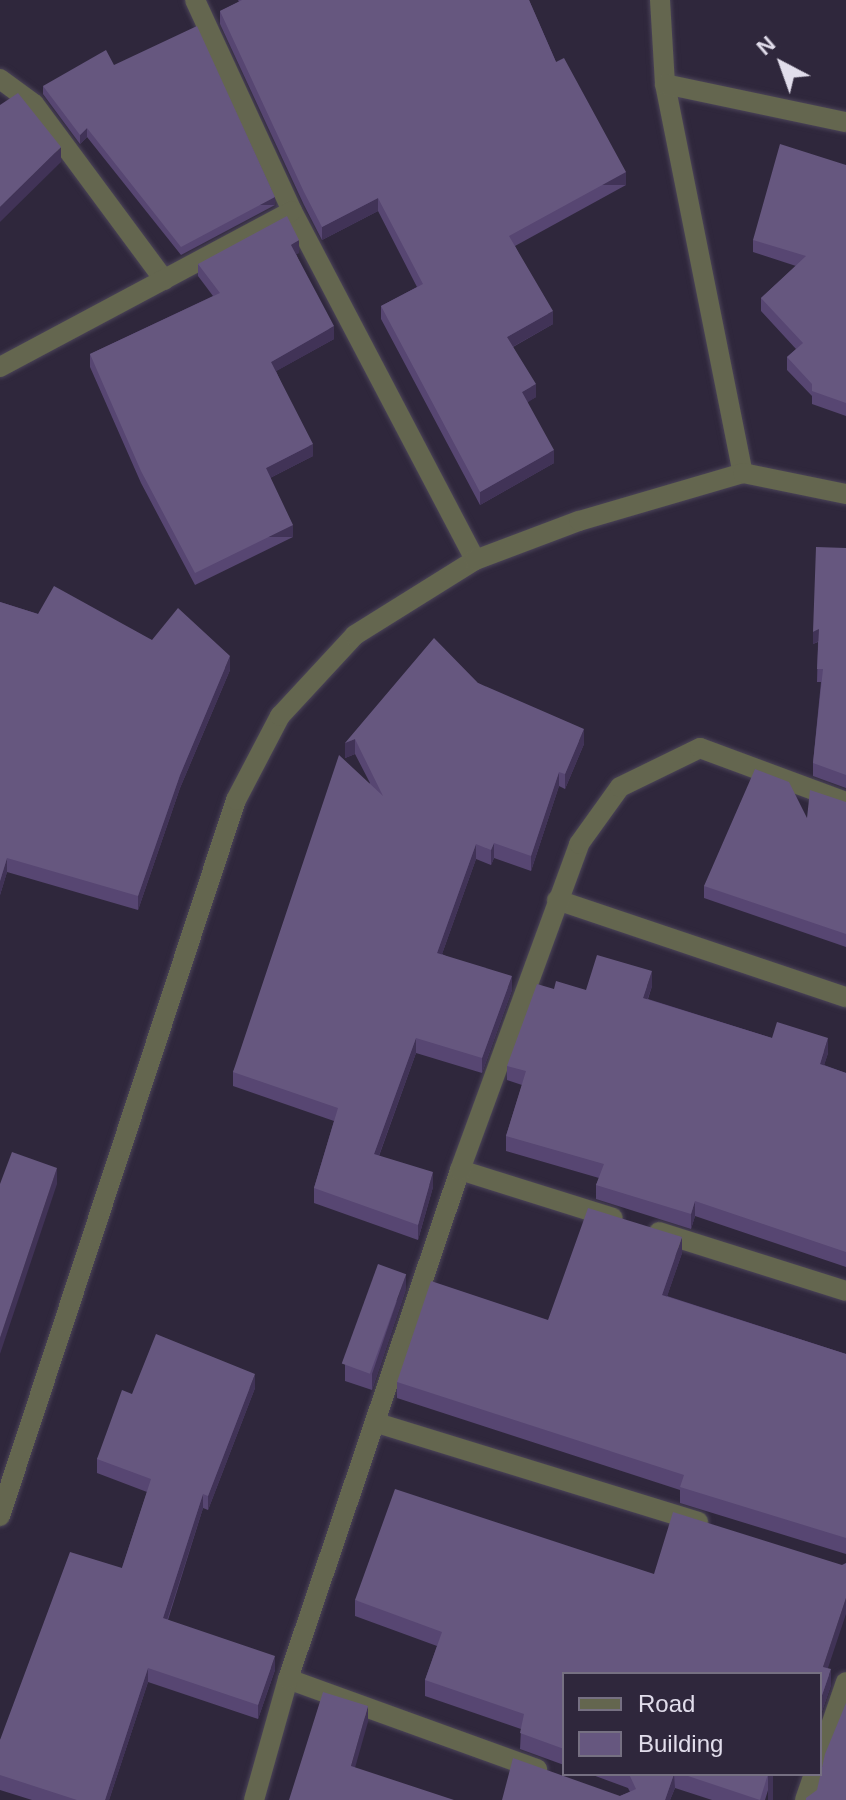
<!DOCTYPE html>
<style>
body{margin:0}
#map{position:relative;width:846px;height:1800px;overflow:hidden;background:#2f273c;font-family:Arial,sans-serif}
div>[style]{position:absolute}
.roads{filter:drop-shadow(0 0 2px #4b4458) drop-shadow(0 0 2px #4b4458)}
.minor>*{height:20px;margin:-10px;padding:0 10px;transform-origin:10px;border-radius:10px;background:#64664f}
.wall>*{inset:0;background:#574672}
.shaded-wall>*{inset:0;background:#413357;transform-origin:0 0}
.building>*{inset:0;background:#66577f;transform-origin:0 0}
span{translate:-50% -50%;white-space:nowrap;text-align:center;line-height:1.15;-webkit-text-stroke:7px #2f273c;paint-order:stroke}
.legend{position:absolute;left:562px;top:1672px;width:260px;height:104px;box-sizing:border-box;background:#2f273c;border:2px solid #767082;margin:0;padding:10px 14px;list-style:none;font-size:24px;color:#e1ddeb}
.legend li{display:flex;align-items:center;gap:16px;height:40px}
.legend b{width:40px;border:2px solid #767082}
.north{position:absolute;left:742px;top:24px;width:80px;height:80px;-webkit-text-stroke:6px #2f273c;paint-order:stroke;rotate:319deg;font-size:22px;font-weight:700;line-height:32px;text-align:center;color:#e1ddeb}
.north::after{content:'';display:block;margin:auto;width:28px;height:36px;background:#e1ddeb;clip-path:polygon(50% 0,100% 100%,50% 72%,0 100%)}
</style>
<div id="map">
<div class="roads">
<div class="minor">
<i style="left:195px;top:0;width:232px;rotate:65.3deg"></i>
<i style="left:292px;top:211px;width:394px;rotate:62.3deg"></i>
<i style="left:660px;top:0;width:84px;rotate:86.6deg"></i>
<i style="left:665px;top:84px;width:397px;rotate:78.7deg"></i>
<i style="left:0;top:79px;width:42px;rotate:36.3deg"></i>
<i style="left:34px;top:104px;width:219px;rotate:53.5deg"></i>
<i style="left:665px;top:84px;width:185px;rotate:11.9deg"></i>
<i style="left:0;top:367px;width:331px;rotate:-28.1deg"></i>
<i style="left:557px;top:900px;width:305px;rotate:18.6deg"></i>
<i style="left:460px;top:1170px;width:160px;rotate:17.4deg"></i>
<i style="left:659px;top:1232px;width:196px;rotate:17.5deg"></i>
<i style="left:377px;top:1423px;width:336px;rotate:17.1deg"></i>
<i style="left:0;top:1516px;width:754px;rotate:-71.76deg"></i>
<i style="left:236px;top:800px;width:95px;rotate:-62.4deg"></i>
<i style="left:280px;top:716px;width:110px;rotate:-47.2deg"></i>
<i style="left:355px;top:635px;width:142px;rotate:-32deg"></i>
<i style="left:475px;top:560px;width:111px;rotate:-20.6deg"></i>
<i style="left:579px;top:521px;width:171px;rotate:-16.3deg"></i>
<i style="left:743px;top:473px;width:105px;rotate:11.5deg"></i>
<i style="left:288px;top:1679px;width:265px;rotate:19.9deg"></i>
<i style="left:820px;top:1757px;width:79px;rotate:-70.9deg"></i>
<i style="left:254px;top:1800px;width:126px;rotate:-74.3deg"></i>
<i style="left:288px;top:1679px;width:537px;rotate:-71.33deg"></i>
<i style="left:460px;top:1170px;width:347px;rotate:-69.9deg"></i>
<i style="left:579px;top:844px;width:70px;rotate:-54.3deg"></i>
<i style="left:620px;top:787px;width:89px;rotate:-26deg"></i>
<i style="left:700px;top:748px;width:156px;rotate:20.3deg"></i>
<i style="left:805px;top:1800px;width:28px;rotate:-71deg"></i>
</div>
</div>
<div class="wall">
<i style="clip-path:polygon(238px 0,529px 0,556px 62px,626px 185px,515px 246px,553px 324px,513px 347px,536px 397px,527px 402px,554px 463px,480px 505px,381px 319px,381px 306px,417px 287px,378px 211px,322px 240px,304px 205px,220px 24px,220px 11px,239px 2px)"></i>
<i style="clip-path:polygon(43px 86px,275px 205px,181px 255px,87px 137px,80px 144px,43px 94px)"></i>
<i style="clip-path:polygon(846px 165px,846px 416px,812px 404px,812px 396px,787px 370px,787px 357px,796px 349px,761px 311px,761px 298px,796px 266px,753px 252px,753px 240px)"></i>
<i style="clip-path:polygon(299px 253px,296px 254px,334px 339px,276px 371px,313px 456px,270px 478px,293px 537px,195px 585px,141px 483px,90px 367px,90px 354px,213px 296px,198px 276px,198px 264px)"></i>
<i style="clip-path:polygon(846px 548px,846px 788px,813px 776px,813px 763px,821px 682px,817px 682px,818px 642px,813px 644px)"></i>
<i style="clip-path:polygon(0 602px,38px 614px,152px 640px,230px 670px,180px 788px,138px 910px,7px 872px,0 895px)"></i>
<i style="clip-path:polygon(478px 683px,584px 744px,565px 789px,559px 786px,531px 871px,494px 858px,491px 865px,476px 859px,442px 954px,512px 990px,482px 1073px,416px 1053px,379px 1156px,433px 1187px,418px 1240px,314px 1203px,314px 1188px,334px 1121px,233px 1086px,233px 1072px,370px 783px,355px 754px,345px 758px,345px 743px)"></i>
<i style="clip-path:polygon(846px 802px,846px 947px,704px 898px,704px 886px,807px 818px)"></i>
<i style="clip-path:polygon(652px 986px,648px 999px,772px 1038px,828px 1053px,824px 1065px,846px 1073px,846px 1267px,695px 1216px,691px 1229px,596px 1199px,596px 1185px,599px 1178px,506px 1151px,506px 1136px,522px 1085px,507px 1080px,507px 1066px,554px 989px,586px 990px)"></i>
<i style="clip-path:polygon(682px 1253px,667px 1296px,846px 1354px,846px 1554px,680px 1503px,680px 1490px,397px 1398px,397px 1382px,548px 1320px)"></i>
<i style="clip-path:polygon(406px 1289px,372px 1390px,345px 1381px,345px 1365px)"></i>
<i style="clip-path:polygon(255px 1388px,208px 1510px,203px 1508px,168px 1620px,275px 1670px,258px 1719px,148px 1682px,109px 1800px,32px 1800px,0 1790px,0 1740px,122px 1568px,147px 1492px,97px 1473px,97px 1459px,132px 1394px)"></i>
<i style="clip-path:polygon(355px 1600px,828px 1668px,831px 1685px,820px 1717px,820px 1674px,564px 1674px,564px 1765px,520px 1749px,521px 1729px,425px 1696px,425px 1680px,437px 1646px,355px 1616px)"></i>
<i style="clip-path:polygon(590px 1774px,773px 1774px,765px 1800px,712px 1800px,675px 1788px,670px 1800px,502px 1800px,620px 1796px,630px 1792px,628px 1788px)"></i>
</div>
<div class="shaded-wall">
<i style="clip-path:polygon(87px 128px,87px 137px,80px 144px,80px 135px)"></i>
<i style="clip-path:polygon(61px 147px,61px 162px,0 222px,0 207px)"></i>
<i style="left:626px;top:172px;width:13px;height:133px;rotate:90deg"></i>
<i style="left:275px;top:197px;width:8px;height:106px;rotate:90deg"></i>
<i style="clip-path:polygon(378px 198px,378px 211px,322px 240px,322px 227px)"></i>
<i style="clip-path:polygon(299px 240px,299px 253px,291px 257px,291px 245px)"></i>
<i style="clip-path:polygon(553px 311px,553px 324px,507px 350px,507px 337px)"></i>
<i style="clip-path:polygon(334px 326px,334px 339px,271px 374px,271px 362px)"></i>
<i style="clip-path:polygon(536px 384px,536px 397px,522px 406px,522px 392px)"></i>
<i style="clip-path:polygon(313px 444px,313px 456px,266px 480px,266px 468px)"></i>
<i style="clip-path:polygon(554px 450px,554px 463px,480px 505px,480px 492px)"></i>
<i style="left:293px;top:525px;width:12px;height:109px;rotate:90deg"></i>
<i style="clip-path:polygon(819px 629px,819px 641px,813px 644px,813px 632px)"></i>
<i style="clip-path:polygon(230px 656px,230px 670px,180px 788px,138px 910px,138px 896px,180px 775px)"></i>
<i style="clip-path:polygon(584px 729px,584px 744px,565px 789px,565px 774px)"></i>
<i style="clip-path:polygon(355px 739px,355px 754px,345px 758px,345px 743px)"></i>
<i style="clip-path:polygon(559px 772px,559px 786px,531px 871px,531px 856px)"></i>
<i style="clip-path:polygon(494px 843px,494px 858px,491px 865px,491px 850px)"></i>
<i style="clip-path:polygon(476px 844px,476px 859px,437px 968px,437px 953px)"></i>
<i style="clip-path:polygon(7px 858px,7px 872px,0 895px,0 881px)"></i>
<i style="clip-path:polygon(652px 971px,652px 986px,643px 1012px,643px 998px)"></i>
<i style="clip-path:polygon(512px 976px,512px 990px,482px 1073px,482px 1058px)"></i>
<i style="clip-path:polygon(416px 1038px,416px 1053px,374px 1169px,374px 1154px)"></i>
<i style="clip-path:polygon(828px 1038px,828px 1053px,820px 1078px,820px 1064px)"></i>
<i style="clip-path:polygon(57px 1168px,57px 1184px,0 1354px,0 1338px)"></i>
<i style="clip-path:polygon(433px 1172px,433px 1187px,418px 1240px,418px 1225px)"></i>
<i style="clip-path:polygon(695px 1201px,695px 1216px,691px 1229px,691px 1214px)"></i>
<i style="clip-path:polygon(682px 1237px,682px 1253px,662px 1311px,662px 1295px)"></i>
<i style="clip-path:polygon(406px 1274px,406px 1289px,372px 1390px,372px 1374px)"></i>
<i style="clip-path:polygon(255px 1374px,255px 1388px,208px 1510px,208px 1496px)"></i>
<i style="clip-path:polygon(203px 1494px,203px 1508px,163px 1633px,163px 1618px)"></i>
<i style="clip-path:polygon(846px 1598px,846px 1614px,823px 1683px,823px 1667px)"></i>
<i style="clip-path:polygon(275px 1656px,275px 1670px,258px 1719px,258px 1705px)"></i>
<i style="clip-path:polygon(148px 1668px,148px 1682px,109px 1800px,105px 1800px)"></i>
<i style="clip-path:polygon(831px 1669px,831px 1685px,820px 1717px,820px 1701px)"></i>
<i style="clip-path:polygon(368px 1706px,368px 1722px,351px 1782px,351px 1766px)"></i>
<i style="clip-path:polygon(674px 1774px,675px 1788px,670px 1800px,665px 1800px)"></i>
<i style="left:768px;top:1774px;width:5px;height:27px"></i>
</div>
<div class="building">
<i style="clip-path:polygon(242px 0,529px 0,556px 62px,564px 58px,626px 172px,509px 236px,553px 311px,507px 337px,536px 384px,522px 392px,554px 450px,480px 492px,381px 306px,423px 284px,378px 198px,322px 227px,304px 192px,220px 11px)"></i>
<i style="clip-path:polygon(197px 26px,275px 197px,181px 247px,87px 128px,80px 135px,43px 86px,106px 50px,114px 65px)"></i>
<i style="clip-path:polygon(18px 93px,61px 147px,0 207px,0 105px)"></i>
<i style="clip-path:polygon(780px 144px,846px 165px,846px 403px,812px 391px,812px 384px,787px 357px,803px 343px,761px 298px,806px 256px,753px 240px)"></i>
<i style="clip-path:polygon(287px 216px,299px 240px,291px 245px,334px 326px,271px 362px,313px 444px,266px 468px,293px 525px,195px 573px,141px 471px,90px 354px,220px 293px,198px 264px)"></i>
<i style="clip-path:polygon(816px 547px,846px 548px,846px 775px,813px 763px,823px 669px,817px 669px,819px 629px,813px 632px)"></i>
<i style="clip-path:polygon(54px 586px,152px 640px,178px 608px,230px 656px,180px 775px,138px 896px,7px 858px,0 881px,0 602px,38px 614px)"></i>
<i style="clip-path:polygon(434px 638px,478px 683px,584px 729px,565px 774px,559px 772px,531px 856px,494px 843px,491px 850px,476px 844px,437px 953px,512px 976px,482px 1058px,416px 1038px,374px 1154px,433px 1172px,418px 1225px,314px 1188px,338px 1108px,233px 1072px,339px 755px,383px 796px,355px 739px,345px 743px)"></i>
<i style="clip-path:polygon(755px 769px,789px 782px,807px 818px,810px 790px,846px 802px,846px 934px,704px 886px)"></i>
<i style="clip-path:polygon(597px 955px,652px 971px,643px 998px,772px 1038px,777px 1022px,828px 1038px,820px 1064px,846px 1073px,846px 1252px,695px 1201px,691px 1214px,596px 1185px,604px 1164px,506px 1136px,526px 1071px,507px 1066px,537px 984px,554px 989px,556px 981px,586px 990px)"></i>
<i style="clip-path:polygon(12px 1152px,57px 1168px,0 1338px,0 1184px)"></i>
<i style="clip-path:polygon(588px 1208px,682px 1237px,662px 1295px,846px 1354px,846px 1538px,680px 1487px,684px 1475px,397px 1382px,431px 1281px,548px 1320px)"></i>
<i style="left:378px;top:1264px;width:30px;height:106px;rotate:20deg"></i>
<i style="clip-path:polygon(156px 1334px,255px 1374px,208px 1496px,203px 1494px,163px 1618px,275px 1656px,258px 1705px,148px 1668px,105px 1800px,77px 1800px,0 1775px,0 1740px,70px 1552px,122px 1568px,151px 1479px,97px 1459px,122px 1390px,132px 1394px)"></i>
<i style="clip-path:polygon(395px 1489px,654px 1574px,673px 1512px,842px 1565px,846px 1563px,846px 1598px,823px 1667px,831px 1669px,820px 1701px,820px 1674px,564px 1674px,564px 1749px,520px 1733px,524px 1714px,425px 1680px,442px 1632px,355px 1600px)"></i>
<i style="clip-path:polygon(323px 1692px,368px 1706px,351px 1766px,454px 1800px,289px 1800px)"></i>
<i style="clip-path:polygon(846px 1703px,846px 1800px,806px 1800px,806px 1798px,817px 1790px,825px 1754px)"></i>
<i style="clip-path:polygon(513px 1758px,620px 1796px,636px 1789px,629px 1774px,674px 1774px,665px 1800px,502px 1800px)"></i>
<i style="clip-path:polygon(682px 1774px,768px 1774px,760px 1800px)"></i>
</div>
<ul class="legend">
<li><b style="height:10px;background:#64664f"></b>Road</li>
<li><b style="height:22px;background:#66577f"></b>Building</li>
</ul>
<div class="north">N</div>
</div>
